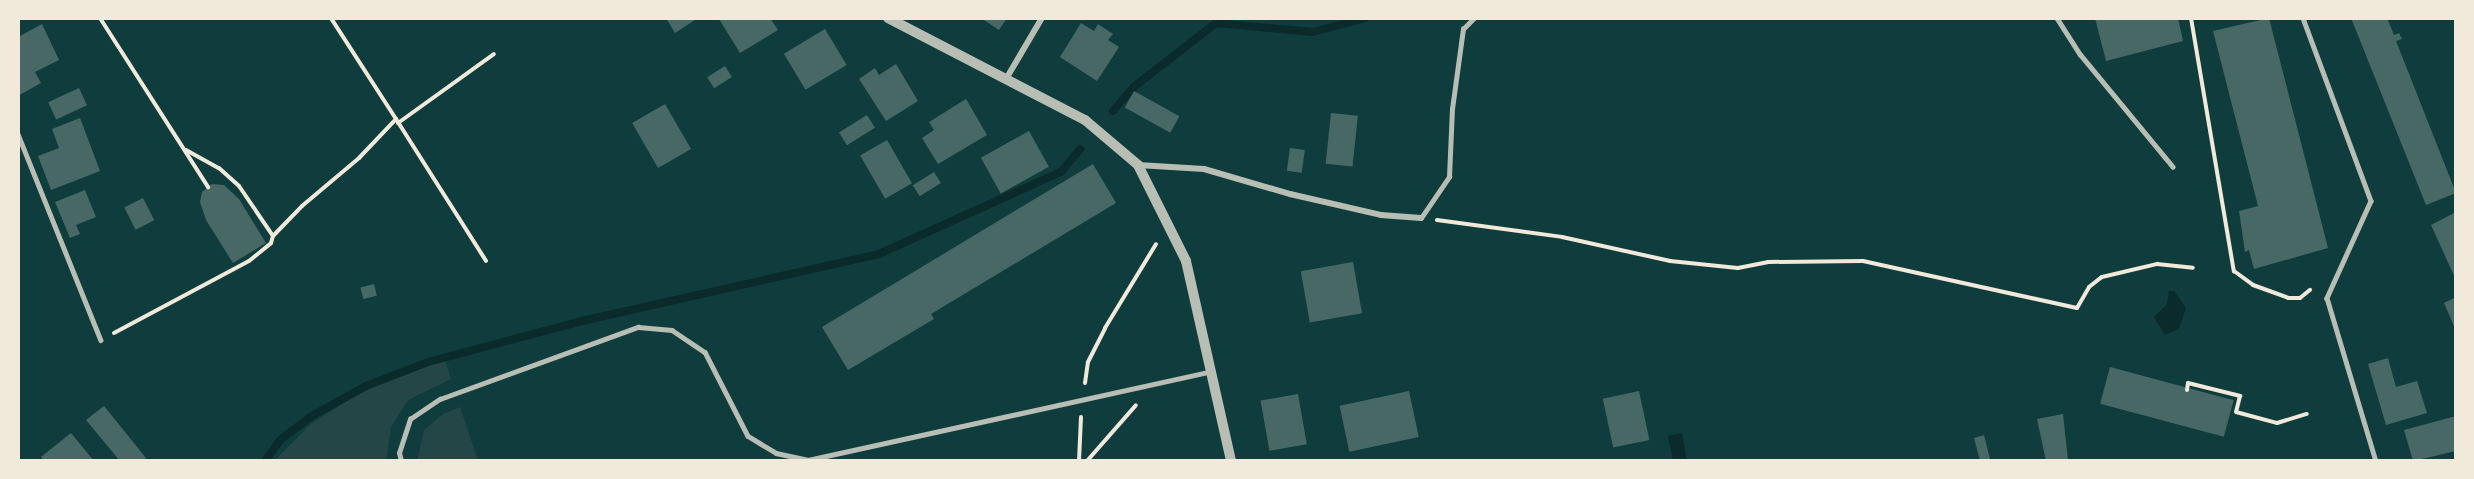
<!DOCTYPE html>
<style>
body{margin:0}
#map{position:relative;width:2474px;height:479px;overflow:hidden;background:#0f3d3e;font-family:Roboto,sans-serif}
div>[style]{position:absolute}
.green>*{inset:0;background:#244646}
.water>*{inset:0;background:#0a2a2b}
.stream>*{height:8px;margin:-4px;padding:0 4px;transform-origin:4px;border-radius:4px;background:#0a2a2b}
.building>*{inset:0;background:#486865;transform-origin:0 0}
.path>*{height:4px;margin:-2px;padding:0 2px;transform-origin:2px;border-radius:2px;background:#f1e9da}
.service>*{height:4.5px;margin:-2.25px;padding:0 2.25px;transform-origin:2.25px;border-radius:2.25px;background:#b8beb3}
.minor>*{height:6px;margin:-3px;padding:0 3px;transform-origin:3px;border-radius:3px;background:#b8beb3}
.tertiary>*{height:10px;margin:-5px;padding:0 5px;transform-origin:5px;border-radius:5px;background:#b8beb3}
span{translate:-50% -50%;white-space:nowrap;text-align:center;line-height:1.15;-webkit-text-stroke:6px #f1e9da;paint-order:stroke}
.frame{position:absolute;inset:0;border:20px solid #f1e9da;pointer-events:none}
</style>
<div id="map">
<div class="green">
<i style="clip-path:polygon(445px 360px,451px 379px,408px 400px,391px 427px,386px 461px,274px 461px,311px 424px,367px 388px)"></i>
<i style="clip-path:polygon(460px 407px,478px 461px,417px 461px,424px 430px,443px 414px)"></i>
</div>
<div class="water">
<i style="clip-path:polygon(2169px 291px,2174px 291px,2186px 308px,2179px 329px,2165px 335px,2154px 317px,2167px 304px)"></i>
<i style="clip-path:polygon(1682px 433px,1687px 461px,1673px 461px,1668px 436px)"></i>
</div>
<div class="stream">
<i style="left:1113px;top:111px;width:33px;rotate:-49deg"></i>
<i style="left:1135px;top:86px;width:103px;rotate:-37.9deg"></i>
<i style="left:1216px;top:23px;width:97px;rotate:5.3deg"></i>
<i style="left:1313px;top:32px;width:54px;rotate:-15.1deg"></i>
<i style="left:265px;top:461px;width:26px;rotate:-54deg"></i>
<i style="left:280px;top:440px;width:38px;rotate:-37deg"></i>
<i style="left:310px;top:417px;width:64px;rotate:-29deg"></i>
<i style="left:366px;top:386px;width:66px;rotate:-21.2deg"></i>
<i style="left:428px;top:362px;width:159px;rotate:-14.9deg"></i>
<i style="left:582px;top:321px;width:304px;rotate:-12.7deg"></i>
<i style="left:879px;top:254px;width:200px;rotate:-24.3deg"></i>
<i style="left:1061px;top:172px;width:30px;rotate:-50deg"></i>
</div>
<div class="building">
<i style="clip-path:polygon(666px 18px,698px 18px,675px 33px)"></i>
<i style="clip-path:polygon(770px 18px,778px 30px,740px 53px,719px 19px)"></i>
<i style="clip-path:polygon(981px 18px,1007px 18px,999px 30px)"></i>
<i style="clip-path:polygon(2095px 18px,2178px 18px,2183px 41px,2106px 61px)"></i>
<i style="clip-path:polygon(2269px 18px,2328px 248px,2254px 269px,2249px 250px,2245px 252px,2239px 211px,2258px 206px,2213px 31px)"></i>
<i style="clip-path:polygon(2351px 18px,2387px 18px,2394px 35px,2399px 33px,2402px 39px,2396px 41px,2456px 193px,2426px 205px)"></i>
<i style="clip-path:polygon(1081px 23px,1094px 31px,1098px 24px,1113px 34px,1108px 40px,1119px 47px,1097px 81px,1060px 57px)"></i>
<i style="clip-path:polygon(42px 24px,59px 60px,35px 72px,41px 83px,18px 96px,18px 37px)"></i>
<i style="left:825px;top:29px;width:42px;height:48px;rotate:59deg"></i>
<i style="clip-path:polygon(896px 64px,918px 101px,886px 121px,859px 79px,875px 68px,879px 75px)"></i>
<i style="left:725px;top:66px;width:13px;height:21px;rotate:58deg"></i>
<i style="left:79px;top:88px;width:19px;height:34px;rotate:65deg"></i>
<i style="left:1134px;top:91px;width:52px;height:19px;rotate:29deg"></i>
<i style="clip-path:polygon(966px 99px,987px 135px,938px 164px,922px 138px,934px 130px,929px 122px)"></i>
<i style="left:665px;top:104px;width:52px;height:38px;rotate:60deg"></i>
<i style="left:1331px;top:113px;width:27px;height:51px;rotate:6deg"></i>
<i style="left:867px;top:115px;width:15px;height:33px;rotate:58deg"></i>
<i style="clip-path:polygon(80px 118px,100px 171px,51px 190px,38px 156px,59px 148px,52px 129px)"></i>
<i style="left:1029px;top:131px;width:41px;height:55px;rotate:61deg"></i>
<i style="left:887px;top:140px;width:50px;height:31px;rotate:60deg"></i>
<i style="left:1290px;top:148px;width:15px;height:23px;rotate:8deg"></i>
<i style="clip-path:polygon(1093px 164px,1116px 203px,931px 314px,934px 319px,848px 370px,822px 327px)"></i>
<i style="left:934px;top:172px;width:13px;height:25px;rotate:58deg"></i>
<i style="clip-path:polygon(212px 184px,224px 185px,239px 199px,266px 243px,233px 263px,206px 220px,200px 202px,202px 192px)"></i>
<i style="clip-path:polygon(85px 190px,96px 217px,76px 225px,80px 234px,70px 238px,55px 202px)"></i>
<i style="left:143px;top:198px;width:25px;height:21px;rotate:63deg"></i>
<i style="clip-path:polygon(2456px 212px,2456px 280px,2431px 225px)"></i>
<i style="left:1353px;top:262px;width:52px;height:53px;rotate:80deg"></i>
<i style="left:374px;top:284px;width:12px;height:14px;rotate:76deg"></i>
<i style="clip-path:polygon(2456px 297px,2456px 331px,2444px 303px)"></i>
<i style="clip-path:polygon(2388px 358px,2396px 387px,2417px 381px,2427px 413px,2386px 425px,2368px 364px)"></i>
<i style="left:2110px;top:367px;width:128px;height:38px;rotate:15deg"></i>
<i style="left:1409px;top:391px;width:47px;height:71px;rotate:78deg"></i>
<i style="left:1639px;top:391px;width:50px;height:37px;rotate:78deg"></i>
<i style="left:1298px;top:394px;width:51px;height:38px;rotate:80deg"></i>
<i style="clip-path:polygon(104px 406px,146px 458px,142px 461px,120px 461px,86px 420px)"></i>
<i style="clip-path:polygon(2063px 414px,2068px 460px,2046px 461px,2037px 419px)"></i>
<i style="clip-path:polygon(2456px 416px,2456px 451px,2413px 461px,2404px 430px)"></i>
<i style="clip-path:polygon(71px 433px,94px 461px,44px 461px,41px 457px)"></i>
<i style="clip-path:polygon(1984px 435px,1990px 459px,1990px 461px,1980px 461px,1974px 438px)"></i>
</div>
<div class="path">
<i style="left:100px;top:18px;width:201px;rotate:57.4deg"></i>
<i style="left:2191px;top:18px;width:257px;rotate:80.4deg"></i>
<i style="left:2234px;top:271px;width:24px;rotate:36deg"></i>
<i style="left:2253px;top:285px;width:37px;rotate:20deg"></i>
<i style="left:2288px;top:298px;width:12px"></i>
<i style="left:2300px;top:298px;width:13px;rotate:-39deg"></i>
<i style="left:396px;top:119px;width:168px;rotate:57.6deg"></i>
<i style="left:398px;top:123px;width:118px;rotate:-35.7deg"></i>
<i style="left:186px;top:150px;width:38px;rotate:29deg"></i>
<i style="left:219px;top:168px;width:27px;rotate:42deg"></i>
<i style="left:239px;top:186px;width:60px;rotate:55.8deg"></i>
<i style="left:1437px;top:220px;width:126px;rotate:7.7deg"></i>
<i style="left:1562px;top:237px;width:111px;rotate:12.5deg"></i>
<i style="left:1670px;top:261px;width:68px;rotate:5.9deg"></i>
<i style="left:1738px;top:268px;width:31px;rotate:-11deg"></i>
<i style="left:1768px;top:262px;width:95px;rotate:-0.6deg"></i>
<i style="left:1863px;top:261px;width:219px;rotate:12.4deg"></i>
<i style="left:2077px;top:308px;width:24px;rotate:-60deg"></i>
<i style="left:2089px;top:287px;width:16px;rotate:-38deg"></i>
<i style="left:2102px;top:277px;width:57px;rotate:-13.3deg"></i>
<i style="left:2157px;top:264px;width:36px;rotate:6deg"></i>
<i style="left:114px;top:333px;width:153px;rotate:-28.1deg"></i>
<i style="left:249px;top:261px;width:28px;rotate:-39deg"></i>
<i style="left:271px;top:243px;width:7px;rotate:-74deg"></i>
<i style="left:273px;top:236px;width:42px;rotate:-46deg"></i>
<i style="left:302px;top:206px;width:75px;rotate:-40.1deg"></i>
<i style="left:359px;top:158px;width:54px;rotate:-46.5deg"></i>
<i style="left:396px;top:119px;width:120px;rotate:-122.8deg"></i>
<i style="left:1085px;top:383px;width:21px;rotate:-82deg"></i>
<i style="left:1088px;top:362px;width:38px;rotate:-63deg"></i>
<i style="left:1105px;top:328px;width:98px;rotate:-58.7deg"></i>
<i style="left:2187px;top:390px;width:7px;rotate:-82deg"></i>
<i style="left:2188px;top:383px;width:54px;rotate:14deg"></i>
<i style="left:2240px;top:396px;width:16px;rotate:104deg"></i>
<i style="left:2236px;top:412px;width:42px;rotate:15deg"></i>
<i style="left:2277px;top:423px;width:31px;rotate:-17deg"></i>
<i style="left:1079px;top:461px;width:44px;rotate:-87.4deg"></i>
<i style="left:1087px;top:461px;width:74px;rotate:-48.8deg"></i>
</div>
<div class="service">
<i style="left:2057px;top:18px;width:43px;rotate:57.4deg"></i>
<i style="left:2080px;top:54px;width:146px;rotate:50.5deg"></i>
<i style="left:2303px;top:18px;width:195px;rotate:69.6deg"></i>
<i style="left:2371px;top:201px;width:107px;rotate:114.4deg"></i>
<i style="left:2327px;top:298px;width:170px;rotate:73.3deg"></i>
<i style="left:18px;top:134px;width:222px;rotate:68.1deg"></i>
<i style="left:1421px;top:218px;width:50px;rotate:-55.7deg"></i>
<i style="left:1449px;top:177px;width:68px;rotate:-87.5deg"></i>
<i style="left:1452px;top:109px;width:81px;rotate:-82.2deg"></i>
<i style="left:1463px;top:29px;width:16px;rotate:-45deg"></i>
<i style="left:401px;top:461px;width:8px;rotate:-104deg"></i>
<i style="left:399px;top:453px;width:36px;rotate:-72deg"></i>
<i style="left:410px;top:419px;width:36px;rotate:-34deg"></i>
<i style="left:440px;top:399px;width:211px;rotate:-20deg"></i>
<i style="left:638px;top:327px;width:34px;rotate:5deg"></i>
<i style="left:672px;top:330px;width:40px;rotate:34deg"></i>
<i style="left:705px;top:352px;width:94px;rotate:62.9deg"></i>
<i style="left:748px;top:436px;width:33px;rotate:31deg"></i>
<i style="left:776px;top:453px;width:33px;rotate:12deg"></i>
<i style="left:808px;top:460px;width:411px;rotate:-12.4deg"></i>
</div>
<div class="minor">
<i style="left:1006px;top:79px;width:71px;rotate:-59.5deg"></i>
<i style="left:1138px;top:165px;width:66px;rotate:3.5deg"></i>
<i style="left:1204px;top:169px;width:90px;rotate:16.2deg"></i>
<i style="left:1290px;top:194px;width:93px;rotate:13deg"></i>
<i style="left:1381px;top:215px;width:40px;rotate:4.3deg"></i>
</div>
<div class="tertiary">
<i style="left:888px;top:18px;width:222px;rotate:27.4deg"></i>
<i style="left:1085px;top:120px;width:70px;rotate:40.3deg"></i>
<i style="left:1138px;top:165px;width:107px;rotate:63.4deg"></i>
<i style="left:1186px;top:261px;width:205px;rotate:77.3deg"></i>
</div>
<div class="frame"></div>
</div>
